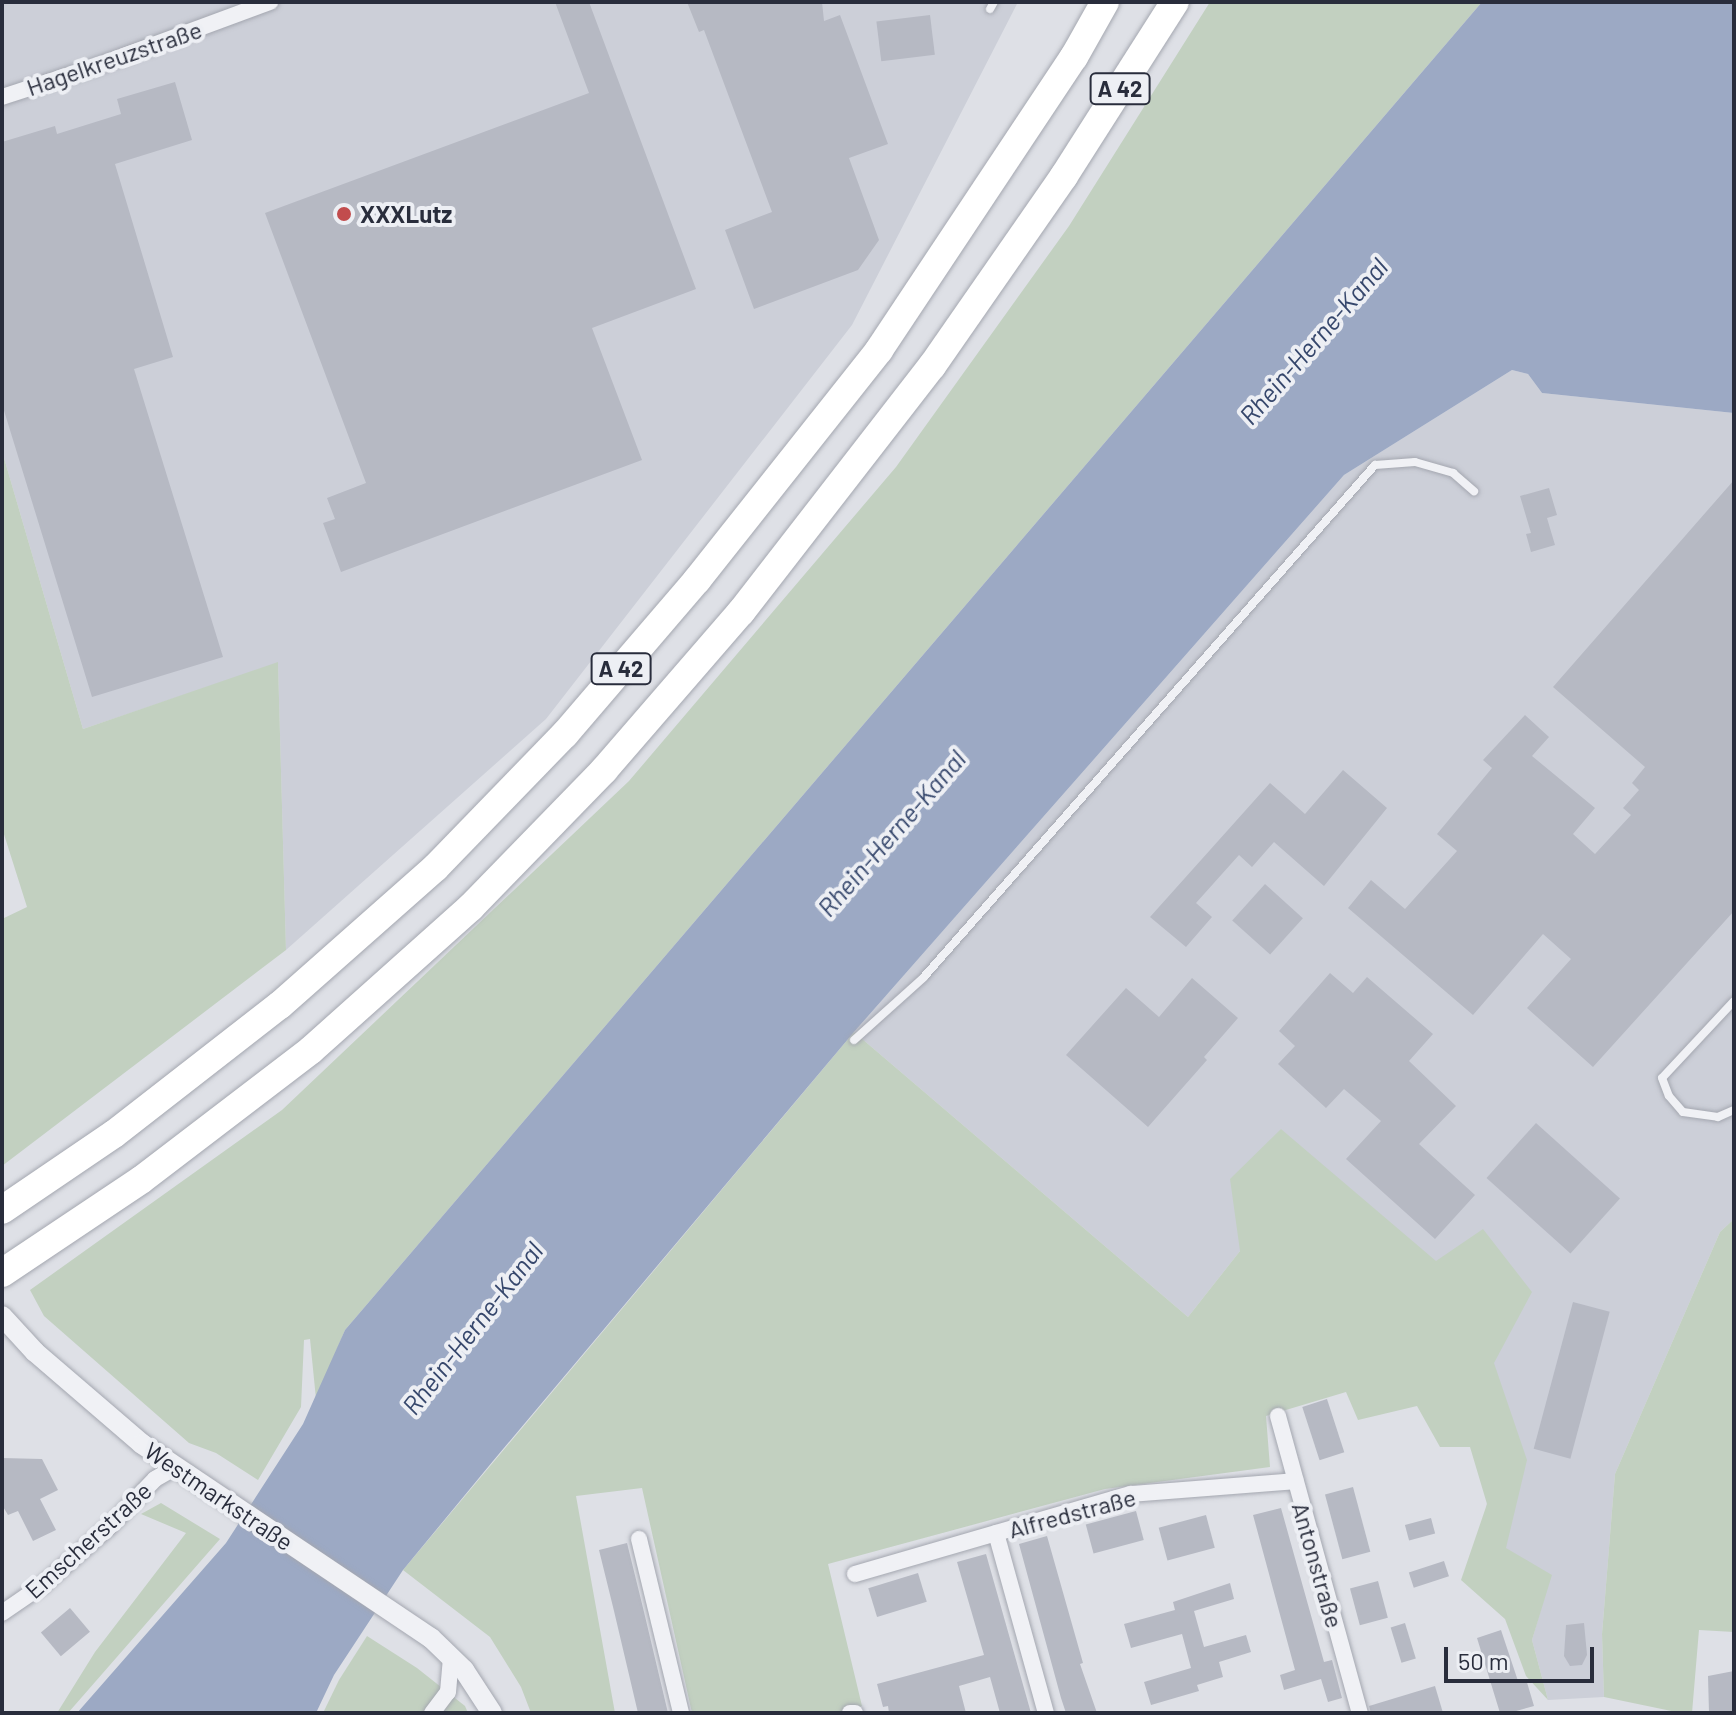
<!DOCTYPE html>
<meta charset="utf-8">
<style>
body{margin:0}
#map{position:relative;width:1736px;height:1715px;overflow:hidden;background:#dee0e6;font-family:Barlow,sans-serif}
div>[style]{position:absolute}
.built>*{inset:0;background:#cccfd8}
.green>*{inset:0;background:#c2d0c0}
.water>*{inset:0;background:#9ca9c4}
.building>*{inset:0;background:#b6b9c3;transform-origin:0 0}
.roads{filter:drop-shadow(0 0 2px #a4a7b0) drop-shadow(0 0 2px #a4a7b0)}
.service>*{height:8px;margin:-4px;padding:0 4px;transform-origin:4px;border-radius:4px;background:#f0f1f5}
.minor>*{height:16px;margin:-8px;padding:0 8px;transform-origin:8px;border-radius:8px;background:#f0f1f5}
.tertiary>*{height:20px;margin:-10px;padding:0 10px;transform-origin:10px;border-radius:10px;background:#f0f1f5}
.motorway>*{height:28px;margin:-14px;padding:0 14px;transform-origin:14px;border-radius:14px;background:#fff}
.dots>*{width:22px;height:22px;translate:-50% -50%;box-sizing:border-box;border:4px solid #edeff4;border-radius:50%}
span{translate:-50% -50%;white-space:nowrap;text-align:center;line-height:1.15;-webkit-text-stroke:8px #edeff4;paint-order:stroke}
.shield-label span{padding:2px 6px;background:#edeff4;border:2px solid;border-radius:6px;-webkit-text-stroke-width:0}
.shield-label{font-size:22px;color:#292d3c;font-weight:700}
.street-label{font-size:24px;color:#292d3c}
.poi-label{font-size:24px;color:#292d3c;font-weight:700}
.left{translate:0 -50%;text-align:left}
.water-label{font-size:26px;color:#36476c;font-style:italic}
.frame{position:absolute;inset:0;border:4px solid #292d3c;pointer-events:none}
.scale{position:absolute;left:1444px;top:1647px;width:150px;height:36px;box-sizing:border-box;border:4px solid #292d3c;border-top:0;padding-left:10px;font-size:24px;line-height:28px;white-space:nowrap;color:#292d3c;-webkit-text-stroke:6px #edeff4;paint-order:stroke}
</style>
<div id="map">
<div class="built">
<i style="clip-path:polygon(2px 2px,1018px 2px,852px 325px,546px 719px,286px 950px,278px 663px,83px 729px,2px 451px)"></i>
<i style="clip-path:polygon(1512px 370px,1528px 374px,1542px 393px,1734px 413px,1734px 1219px,1720px 1232px,1615px 1474px,1602px 1634px,1604px 1697px,1548px 1700px,1532px 1640px,1551px 1575px,1482px 1553px,1493px 1441px,1240px 1251px,1188px 1317px,854px 1032px,1344px 475px)"></i>
</div>
<div class="green">
<i style="clip-path:polygon(1210px 2px,1482px 2px,345px 1330px,316px 1399px,310px 1339px,304px 1340px,301px 1407px,258px 1480px,216px 1453px,189px 1443px,44px 1316px,30px 1290px,282px 1110px,629px 781px,896px 467px,1069px 226px)"></i>
<i style="clip-path:polygon(2px 451px,83px 729px,278px 662px,286px 950px,2px 1166px,2px 919px,27px 907px,2px 828px)"></i>
<i style="clip-path:polygon(854px 1032px,1188px 1317px,1240px 1251px,1230px 1179px,1281px 1129px,1436px 1261px,1483px 1229px,1532px 1292px,1494px 1363px,1527px 1460px,1506px 1548px,1552px 1575px,1532px 1640px,1548px 1700px,1526px 1676px,1505px 1619px,1461px 1580px,1487px 1504px,1470px 1447px,1440px 1447px,1417px 1406px,1358px 1420px,1346px 1392px,1266px 1416px,1270px 1467px,1105px 1489px,828px 1564px,862px 1706px,835px 1713px,692px 1713px,642px 1488px,576px 1496px,615px 1713px,531px 1713px,521px 1687px,490px 1637px,403px 1570px)"></i>
<i style="clip-path:polygon(1734px 1219px,1734px 1632px,1699px 1630px,1692px 1713px,1681px 1713px,1604px 1697px,1602px 1634px,1615px 1474px,1720px 1232px)"></i>
<i style="clip-path:polygon(161px 1503px,220px 1539px,68px 1713px,57px 1713px,95px 1652px,186px 1533px,141px 1514px)"></i>
<i style="clip-path:polygon(367px 1636px,417px 1668px,465px 1706px,468px 1713px,323px 1713px,339px 1680px)"></i>
</div>
<div class="water">
<i style="clip-path:polygon(1482px 2px,1734px 2px,1734px 413px,1542px 393px,1528px 374px,1512px 370px,1344px 475px,854px 1032px,493px 1461px,403px 1570px,334px 1675px,316px 1713px,77px 1713px,226px 1543px,303px 1424px,345px 1330px)"></i>
</div>
<div class="building">
<i style="clip-path:polygon(555px 2px,589px 2px,696px 289px,592px 328px,642px 460px,341px 572px,323px 523px,335px 519px,327px 498px,366px 483px,265px 213px,589px 93px)"></i>
<i style="clip-path:polygon(687px 2px,822px 2px,824px 21px,840px 15px,888px 144px,849px 158px,879px 240px,858px 270px,754px 309px,725px 230px,772px 212px,704px 30px,699px 32px)"></i>
<i style="left:930px;top:15px;width:40px;height:54px;rotate:83deg"></i>
<i style="clip-path:polygon(175px 82px,192px 140px,115px 164px,173px 357px,134px 369px,223px 657px,92px 697px,2px 404px,2px 142px,55px 126px,57px 134px,121px 114px,117px 99px)"></i>
<i style="clip-path:polygon(1734px 480px,1734px 911px,1593px 1067px,1527px 1008px,1571px 959px,1543px 934px,1473px 1015px,1348px 908px,1371px 880px,1405px 909px,1457px 851px,1437px 834px,1492px 768px,1483px 760px,1525px 715px,1549px 737px,1532px 756px,1595px 808px,1573px 834px,1595px 854px,1631px 815px,1623px 808px,1639px 790px,1632px 783px,1645px 767px,1553px 687px)"></i>
<i style="clip-path:polygon(1549px 488px,1557px 515px,1547px 518px,1555px 545px,1531px 552px,1526px 534px,1531px 533px,1520px 496px)"></i>
<i style="clip-path:polygon(1343px 770px,1387px 808px,1324px 886px,1274px 842px,1252px 867px,1239px 855px,1196px 903px,1212px 917px,1186px 947px,1150px 917px,1270px 783px,1305px 814px)"></i>
<i style="left:1265px;top:884px;width:51px;height:49px;rotate:42deg"></i>
<i style="clip-path:polygon(1330px 973px,1353px 993px,1367px 977px,1433px 1034px,1409px 1061px,1456px 1106px,1419px 1144px,1475px 1195px,1435px 1239px,1346px 1159px,1381px 1121px,1344px 1089px,1326px 1108px,1278px 1064px,1295px 1046px,1279px 1031px)"></i>
<i style="clip-path:polygon(1192px 978px,1238px 1018px,1204px 1057px,1207px 1060px,1148px 1127px,1066px 1055px,1126px 988px,1159px 1017px)"></i>
<i style="left:1536px;top:1123px;width:113px;height:74px;rotate:42deg"></i>
<i style="left:1573px;top:1302px;width:38px;height:152px;rotate:15deg"></i>
<i style="left:1327px;top:1399px;width:56px;height:26px;rotate:72deg"></i>
<i style="clip-path:polygon(2px 1458px,42px 1459px,58px 1490px,40px 1499px,56px 1530px,33px 1541px,18px 1511px,8px 1515px,2px 1505px)"></i>
<i style="left:1353px;top:1487px;width:67px;height:29px;rotate:75deg"></i>
<i style="clip-path:polygon(1281px 1508px,1324px 1662px,1332px 1660px,1342px 1698px,1328px 1702px,1321px 1679px,1284px 1690px,1280px 1675px,1295px 1670px,1253px 1515px)"></i>
<i style="left:1136px;top:1511px;width:30px;height:52px;rotate:75deg"></i>
<i style="left:1206px;top:1515px;width:34px;height:49px;rotate:75deg"></i>
<i style="left:1431px;top:1518px;width:16px;height:27px;rotate:75deg"></i>
<i style="clip-path:polygon(1047px 1536px,1083px 1663px,1080px 1664px,1097px 1713px,1066px 1713px,1061px 1698px,1019px 1544px)"></i>
<i style="clip-path:polygon(627px 1543px,644px 1612px,668px 1713px,638px 1713px,614px 1611px,599px 1550px)"></i>
<i style="clip-path:polygon(986px 1554px,1031px 1713px,1000px 1713px,990px 1677px,959px 1686px,966px 1713px,889px 1713px,888px 1706px,883px 1707px,877px 1684px,984px 1655px,957px 1562px)"></i>
<i style="left:1444px;top:1561px;width:16px;height:37px;rotate:72deg"></i>
<i style="left:918px;top:1573px;width:30px;height:52px;rotate:73deg"></i>
<i style="left:1378px;top:1581px;width:38px;height:29px;rotate:75deg"></i>
<i style="clip-path:polygon(1230px 1583px,1234px 1599px,1194px 1611px,1204px 1647px,1246px 1635px,1251px 1652px,1219px 1662px,1223px 1677px,1197px 1685px,1199px 1691px,1151px 1705px,1144px 1682px,1191px 1668px,1182px 1634px,1131px 1648px,1124px 1624px,1175px 1610px,1173px 1602px)"></i>
<i style="left:70px;top:1608px;width:31px;height:38px;rotate:50deg"></i>
<i style="left:1405px;top:1623px;width:37px;height:15px;rotate:73deg"></i>
<i style="clip-path:polygon(1584px 1623px,1587px 1655px,1582px 1665px,1570px 1666px,1564px 1656px,1566px 1625px)"></i>
<i style="clip-path:polygon(1501px 1630px,1518px 1681px,1526px 1679px,1534px 1706px,1509px 1713px,1500px 1713px,1477px 1638px)"></i>
<i style="clip-path:polygon(1734px 1671px,1734px 1713px,1709px 1713px,1708px 1676px)"></i>
<i style="clip-path:polygon(1435px 1686px,1443px 1713px,1371px 1713px,1369px 1706px)"></i>
</div>
<div class="roads">
<div class="service">
<i style="left:990px;top:9px;width:8px;rotate:-60deg"></i>
<i style="left:1734px;top:1001px;width:105px;rotate:133.1deg"></i>
<i style="left:1662px;top:1078px;width:19px;rotate:69deg"></i>
<i style="left:1669px;top:1096px;width:21px;rotate:49deg"></i>
<i style="left:1683px;top:1112px;width:35px;rotate:8deg"></i>
<i style="left:1718px;top:1117px;width:17px;rotate:-24deg"></i>
<i style="left:854px;top:1040px;width:93px;rotate:-41.9deg"></i>
<i style="left:923px;top:978px;width:684px;rotate:-48.62deg"></i>
<i style="left:1375px;top:465px;width:40px;rotate:-4.3deg"></i>
<i style="left:1415px;top:462px;width:40px;rotate:16deg"></i>
<i style="left:1453px;top:473px;width:28px;rotate:41deg"></i>
</div>
<div class="minor">
<i style="left:2px;top:97px;width:97px;rotate:-18.1deg"></i>
<i style="left:94px;top:67px;width:188px;rotate:-20.3deg"></i>
<i style="left:1278px;top:1416px;width:308px;rotate:74.6deg"></i>
<i style="left:996px;top:1533px;width:187px;rotate:74.5deg"></i>
<i style="left:639px;top:1539px;width:179px;rotate:76.4deg"></i>
<i style="left:855px;top:1574px;width:287px;rotate:-16.2deg"></i>
<i style="left:1131px;top:1494px;width:165px;rotate:-4.5deg"></i>
<i style="left:2px;top:1613px;width:51px;rotate:-34.6deg"></i>
<i style="left:44px;top:1584px;width:86px;rotate:-41.2deg"></i>
<i style="left:109px;top:1527px;width:66px;rotate:-46.2deg"></i>
<i style="left:155px;top:1479px;width:24px;rotate:-30deg"></i>
<i style="left:432px;top:1713px;width:26px;rotate:-53deg"></i>
<i style="left:448px;top:1692px;width:35px;rotate:-85deg"></i>
<i style="left:850px;top:1713px;width:5px"></i>
</div>
<div class="tertiary">
<i style="left:2px;top:1316px;width:49px;rotate:47.5deg"></i>
<i style="left:35px;top:1352px;width:141px;rotate:40.7deg"></i>
<i style="left:142px;top:1444px;width:348px;rotate:33.9deg"></i>
<i style="left:431px;top:1638px;width:46px;rotate:44.1deg"></i>
<i style="left:464px;top:1670px;width:51px;rotate:56.9deg"></i>
</div>
<div class="motorway">
<i style="left:2px;top:1210px;width:135px;rotate:-34.2deg"></i>
<i style="left:114px;top:1134px;width:210px;rotate:-37.9deg"></i>
<i style="left:280px;top:1005px;width:208px;rotate:-41.5deg"></i>
<i style="left:436px;top:867px;width:185px;rotate:-45.9deg"></i>
<i style="left:565px;top:734px;width:203px;rotate:-49.4deg"></i>
<i style="left:697px;top:580px;width:293px;rotate:-51.6deg"></i>
<i style="left:879px;top:350px;width:352px;rotate:-56.4deg"></i>
<i style="left:1074px;top:57px;width:63px;rotate:-60.6deg"></i>
<i style="left:2px;top:1273px;width:167px;rotate:-33.8deg"></i>
<i style="left:141px;top:1180px;width:214px;rotate:-37.4deg"></i>
<i style="left:311px;top:1050px;width:215px;rotate:-41.8deg"></i>
<i style="left:471px;top:907px;width:191px;rotate:-45.8deg"></i>
<i style="left:604px;top:770px;width:209px;rotate:-49.1deg"></i>
<i style="left:741px;top:612px;width:311px;rotate:-52.2deg"></i>
<i style="left:932px;top:366px;width:231px;rotate:-55.2deg"></i>
<i style="left:1064px;top:176px;width:206px;rotate:-57.5deg"></i>
</div>
</div>
<div class="dots">
<i style="left:344px;top:214px;background:#c24c4d"></i>
</div>
<div class="shield-label">
<span style="left:1120px;top:89px">A 42</span>
<span style="left:621px;top:669px">A 42</span>
</div>
<div class="street-label">
<span style="left:114px;top:58px;rotate:-19deg">Hagelkreuzstraße</span>
<span style="left:219px;top:1496px;rotate:34deg">Westmarkstraße</span>
<span style="left:1072px;top:1513px;rotate:-15deg">Alfredstraße</span>
<span style="left:88px;top:1540px;rotate:-42deg">Emscherstraße</span>
<span style="left:1318px;top:1565px;rotate:74deg">Antonstraße</span>
</div>
<div class="poi-label">
<span class="left" style="left:360px;top:214px">XXXLutz</span>
</div>
<div class="water-label">
<span style="left:1313px;top:341px;rotate:-49deg">Rhein-Herne-Kanal</span>
<span style="left:891px;top:833px;rotate:-49deg">Rhein-Herne-Kanal</span>
<span style="left:472px;top:1328px;rotate:-52deg">Rhein-Herne-Kanal</span>
</div>
<div class="frame"></div>
<div class="scale">50 m</div>
</div>
